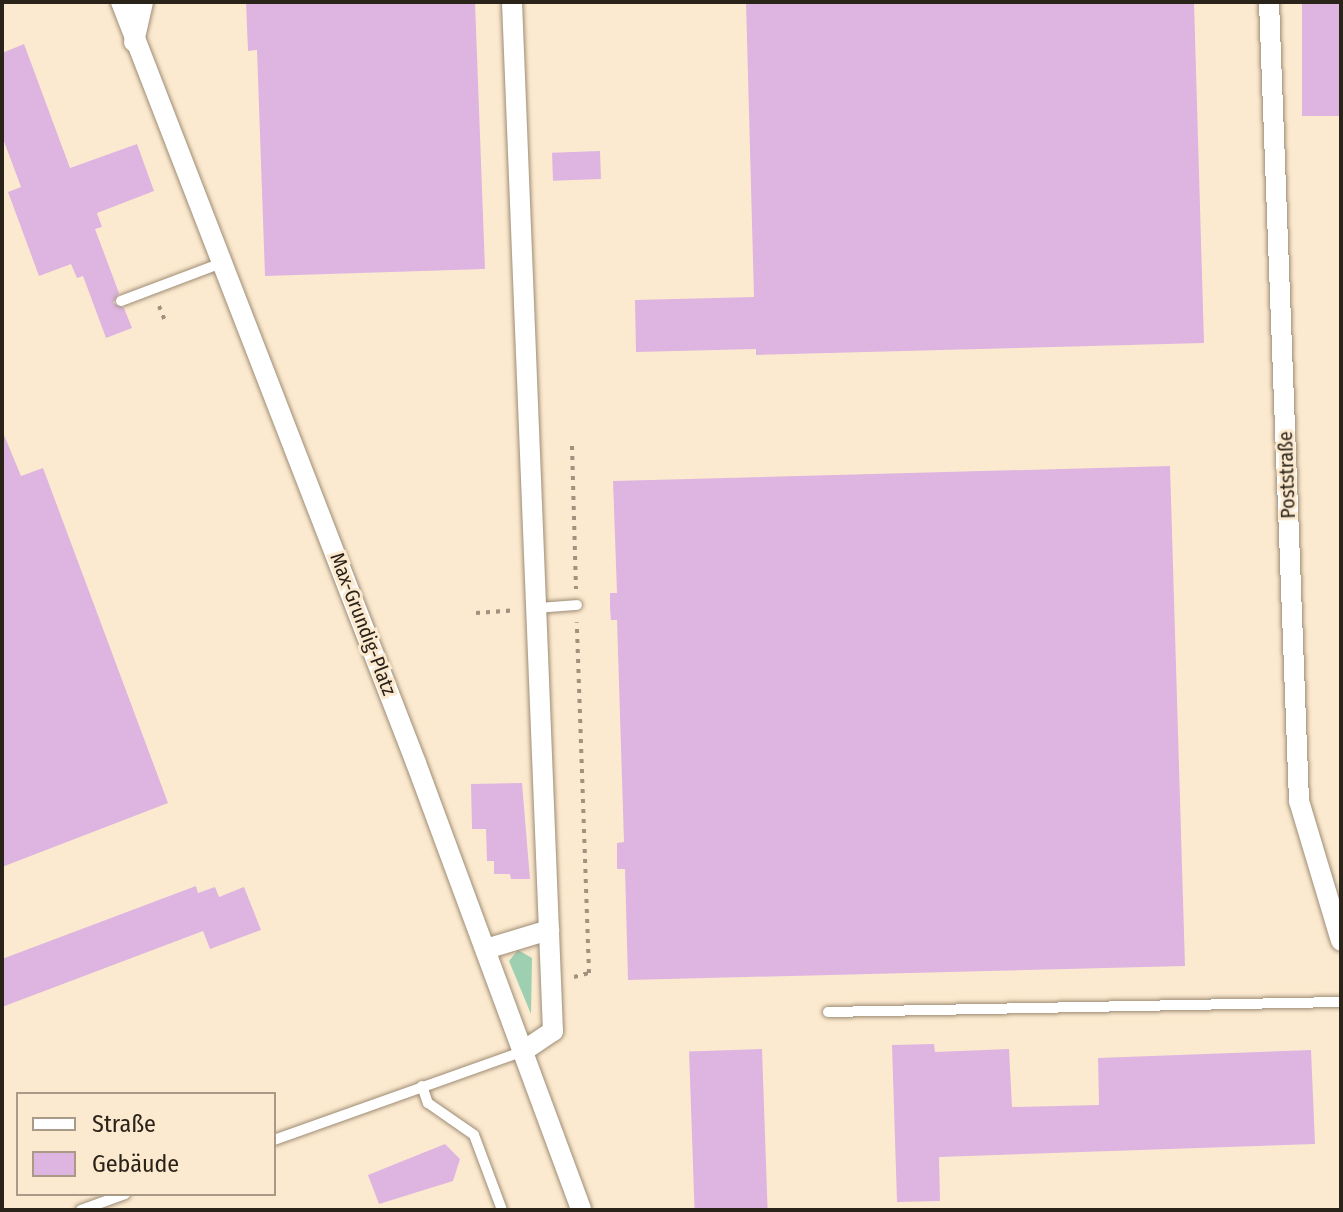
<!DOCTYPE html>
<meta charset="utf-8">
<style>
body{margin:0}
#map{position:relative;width:1343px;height:1212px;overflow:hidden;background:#fcead0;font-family:"Fira Sans Condensed",sans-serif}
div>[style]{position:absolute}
.green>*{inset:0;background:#9dcfb0}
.building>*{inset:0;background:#ddb5e0;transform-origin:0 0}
.path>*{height:4px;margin-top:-2px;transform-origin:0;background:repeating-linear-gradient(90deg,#9f927f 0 4px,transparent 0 10px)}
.roads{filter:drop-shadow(0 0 2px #9d8c74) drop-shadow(0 0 2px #9d8c74)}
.lane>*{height:10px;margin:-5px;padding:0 5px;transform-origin:5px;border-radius:5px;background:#fff}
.street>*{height:20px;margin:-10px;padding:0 10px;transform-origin:10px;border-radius:10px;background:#fff}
span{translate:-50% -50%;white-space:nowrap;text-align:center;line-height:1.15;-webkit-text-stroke:6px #fcead0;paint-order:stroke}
.street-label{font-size:20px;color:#2a231a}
.frame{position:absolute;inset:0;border:4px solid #2a231a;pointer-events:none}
.legend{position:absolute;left:16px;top:1092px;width:260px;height:104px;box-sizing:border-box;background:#fcead0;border:2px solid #a89a87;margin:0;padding:10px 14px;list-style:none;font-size:24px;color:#2a231a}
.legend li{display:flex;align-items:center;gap:16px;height:40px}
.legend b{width:40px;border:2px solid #a89a87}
</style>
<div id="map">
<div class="green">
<i style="clip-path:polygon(518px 950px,532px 958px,531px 1014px,509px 961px)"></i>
</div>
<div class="building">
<i style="clip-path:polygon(246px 2px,475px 2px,485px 269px,265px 276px,257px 50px,248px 51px)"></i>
<i style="clip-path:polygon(746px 2px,1194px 2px,1204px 343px,756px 355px,756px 349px,636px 352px,635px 300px,754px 297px)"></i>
<i style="left:1302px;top:2px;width:39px;height:114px"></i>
<i style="clip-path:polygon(24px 44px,70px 168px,137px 144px,154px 191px,97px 213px,102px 227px,95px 229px,119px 293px,113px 303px,124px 308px,132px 328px,106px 338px,83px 276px,77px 278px,71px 264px,39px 276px,8px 192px,21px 187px,2px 136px,2px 53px)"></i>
<i style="left:600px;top:151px;width:28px;height:48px;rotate:88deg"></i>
<i style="clip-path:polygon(2px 430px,21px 476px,43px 468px,168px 803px,2px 867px)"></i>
<i style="clip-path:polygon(1170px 466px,1185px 966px,628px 980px,625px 869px,617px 869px,617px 843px,624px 842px,617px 620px,611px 620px,610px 608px,610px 593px,617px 593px,613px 481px)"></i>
<i style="clip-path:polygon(522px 783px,530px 879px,511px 879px,510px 874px,494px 874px,494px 861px,487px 861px,486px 829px,472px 829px,471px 784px)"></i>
<i style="clip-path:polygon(196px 886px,198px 893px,215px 887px,219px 897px,244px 887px,261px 930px,210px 949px,203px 931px,2px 1007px,2px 959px)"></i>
<i style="clip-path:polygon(934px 1044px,935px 1052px,1009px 1049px,1012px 1107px,1099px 1105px,1098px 1058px,1311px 1050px,1315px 1144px,939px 1157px,940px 1201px,897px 1202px,892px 1045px)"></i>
<i style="left:762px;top:1049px;width:161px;height:73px;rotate:88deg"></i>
<i style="clip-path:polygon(445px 1144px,460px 1159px,453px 1181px,379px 1204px,368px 1175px)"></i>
</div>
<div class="path">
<i style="left:159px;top:306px;width:18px;rotate:68deg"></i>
<i style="left:572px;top:446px;width:143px;rotate:88.4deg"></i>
<i style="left:476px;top:613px;width:39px;rotate:-4deg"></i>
<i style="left:574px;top:977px;width:16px;rotate:-15deg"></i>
<i style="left:589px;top:973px;width:351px;rotate:-92deg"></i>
</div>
<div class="roads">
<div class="lane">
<i style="left:121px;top:301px;width:110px;rotate:-20.7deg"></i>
<i style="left:537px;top:608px;width:40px;rotate:-4.3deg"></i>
<i style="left:828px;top:1012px;width:513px;rotate:-1.12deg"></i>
<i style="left:422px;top:1086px;width:18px;rotate:71deg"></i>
<i style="left:428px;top:1103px;width:56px;rotate:34.8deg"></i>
<i style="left:474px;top:1135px;width:80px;rotate:69.5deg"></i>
<i style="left:274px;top:1140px;width:265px;rotate:-19.6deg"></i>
<i style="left:81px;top:1210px;width:47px;rotate:-20deg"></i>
</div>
<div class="street">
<i style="left:121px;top:2px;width:816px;rotate:68.81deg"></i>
<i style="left:416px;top:763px;width:476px;rotate:69.7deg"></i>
<i style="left:512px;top:2px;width:1030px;rotate:87.72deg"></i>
<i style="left:553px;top:1031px;width:34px;rotate:146deg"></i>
<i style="left:1269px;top:2px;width:800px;rotate:87.85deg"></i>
<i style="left:1299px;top:801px;width:146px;rotate:73.3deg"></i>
<i style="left:134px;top:42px;width:41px;rotate:-77.3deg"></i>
<i style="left:486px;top:949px;width:66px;rotate:-16.8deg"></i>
</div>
</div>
<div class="street-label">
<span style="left:1287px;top:475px;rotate:-92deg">Poststraße</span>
<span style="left:363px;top:624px;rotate:69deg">Max-Grundig-Platz</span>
</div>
<div class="frame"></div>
<ul class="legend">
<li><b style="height:10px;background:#fff"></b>Straße</li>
<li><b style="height:22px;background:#ddb5e0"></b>Gebäude</li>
</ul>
</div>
